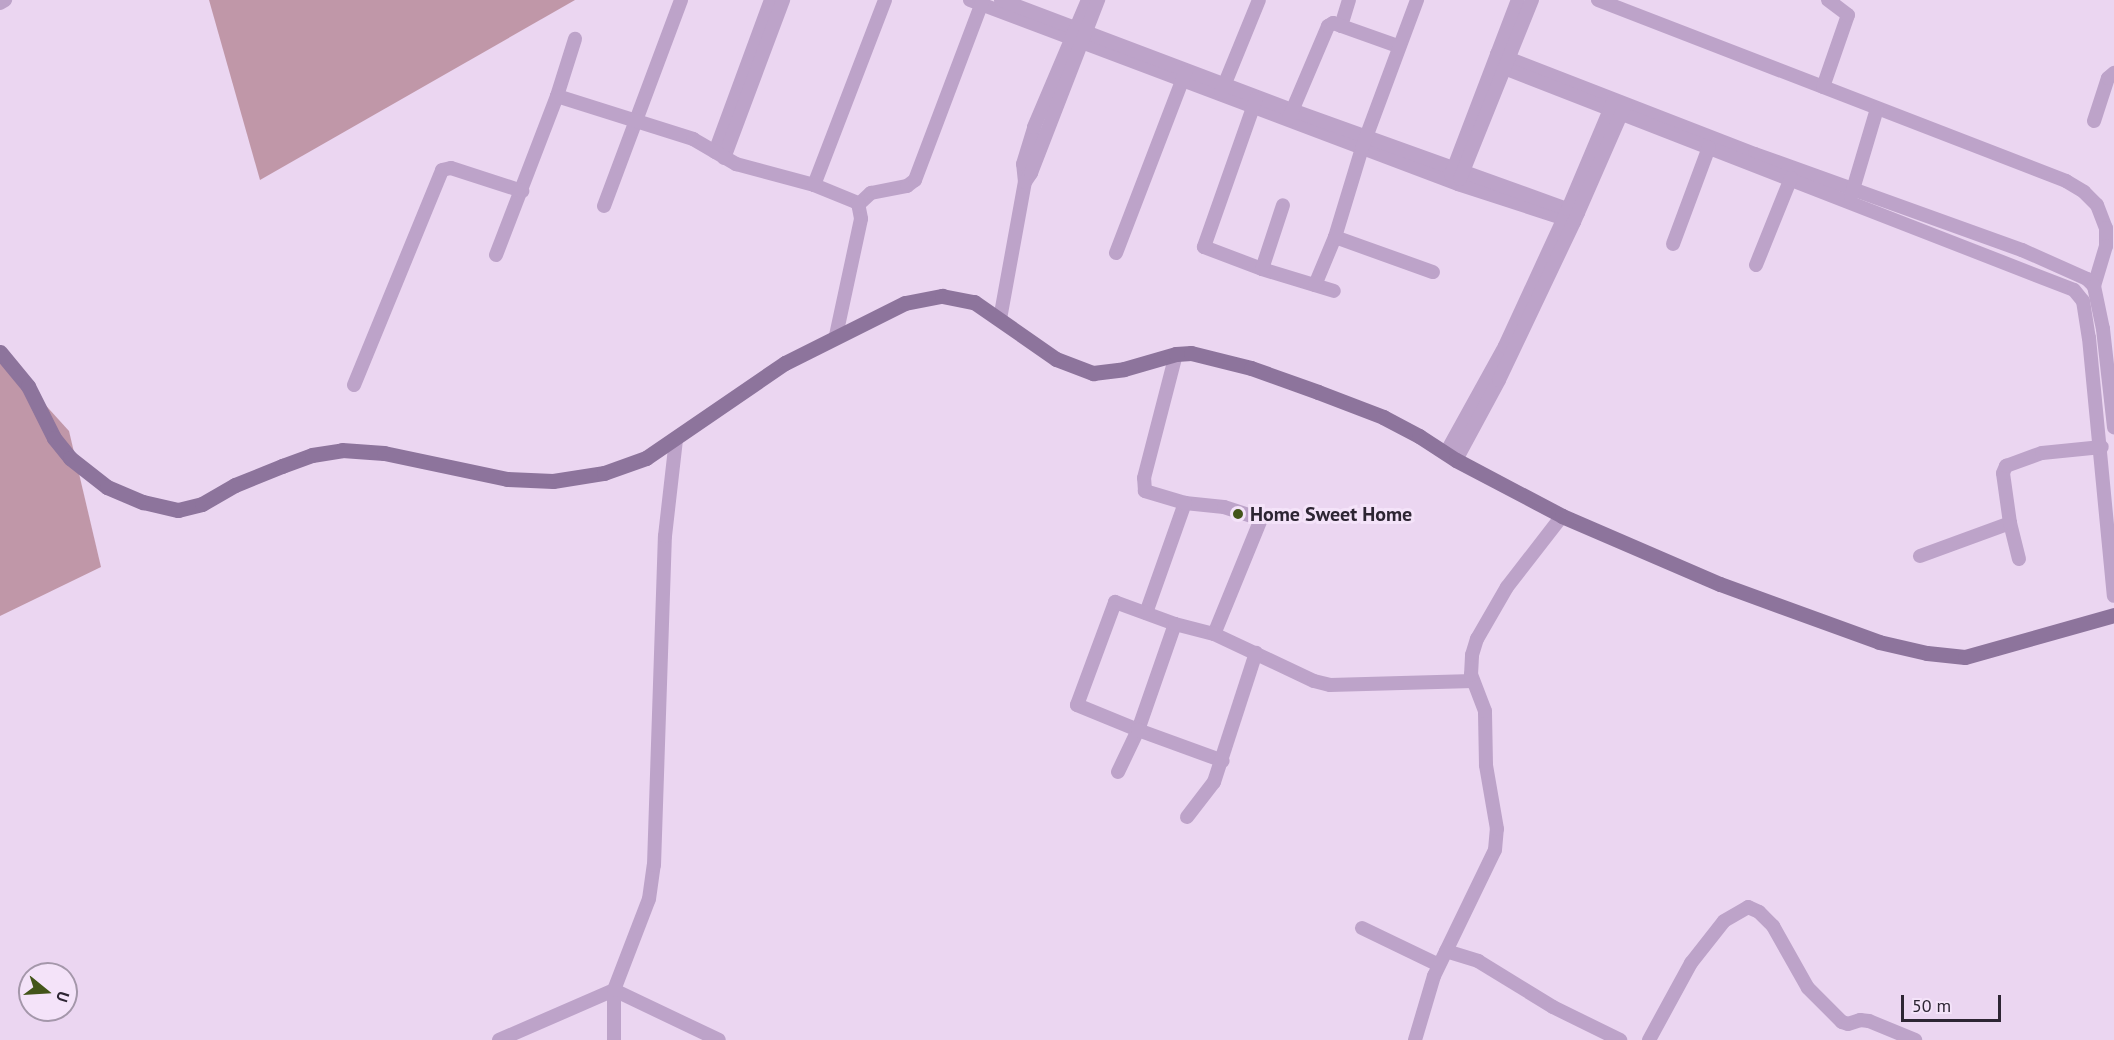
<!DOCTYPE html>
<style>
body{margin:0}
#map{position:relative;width:2114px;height:1040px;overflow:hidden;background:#ebd6f1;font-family:"PT Sans",sans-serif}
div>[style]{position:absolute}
.green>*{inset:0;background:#c097a8}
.minor>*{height:14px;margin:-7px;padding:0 7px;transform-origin:7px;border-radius:7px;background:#bda3c9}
.secondary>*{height:15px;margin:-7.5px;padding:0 7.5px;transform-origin:7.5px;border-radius:7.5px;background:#8d749c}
.dots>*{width:16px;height:16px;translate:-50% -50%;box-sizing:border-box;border:3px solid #f4e3f9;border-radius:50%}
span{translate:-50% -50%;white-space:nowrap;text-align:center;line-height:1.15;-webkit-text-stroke:6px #f4e3f9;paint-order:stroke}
.poi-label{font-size:20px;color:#2d2533;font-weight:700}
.left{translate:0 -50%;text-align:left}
.north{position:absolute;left:18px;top:962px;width:60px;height:60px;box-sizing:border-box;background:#f4e3f9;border:2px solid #a497aa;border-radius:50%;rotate:108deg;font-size:16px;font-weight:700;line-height:24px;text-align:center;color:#2d2533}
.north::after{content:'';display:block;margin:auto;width:21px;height:27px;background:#43551a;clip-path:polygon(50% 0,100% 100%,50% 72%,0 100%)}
.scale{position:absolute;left:1901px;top:995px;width:100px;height:27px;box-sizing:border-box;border:3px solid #2d2533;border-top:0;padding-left:8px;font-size:18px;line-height:21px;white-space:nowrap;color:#2d2533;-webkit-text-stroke:4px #f4e3f9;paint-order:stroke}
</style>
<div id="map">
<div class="green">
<i style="clip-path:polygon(209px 0,575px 0,260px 180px)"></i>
<i style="clip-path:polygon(0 355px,69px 431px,101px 567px,0 616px)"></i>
</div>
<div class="minor">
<i style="left:970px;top:0;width:522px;rotate:20.66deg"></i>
<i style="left:1458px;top:184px;width:122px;rotate:18.1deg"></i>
<i style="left:1001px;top:0;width:311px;rotate:20.7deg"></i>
<i style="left:1292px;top:110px;width:304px;rotate:19.8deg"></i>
<i style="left:1598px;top:0;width:502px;rotate:21.14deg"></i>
<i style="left:2066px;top:181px;width:21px;rotate:31deg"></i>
<i style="left:2084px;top:192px;width:18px;rotate:45deg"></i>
<i style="left:2097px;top:205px;width:25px;rotate:69deg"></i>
<i style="left:2106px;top:228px;width:18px;rotate:90deg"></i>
<i style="left:2106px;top:246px;width:42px;rotate:106.7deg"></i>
<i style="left:0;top:3px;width:6px;rotate:-31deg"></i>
<i style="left:1341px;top:26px;width:27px;rotate:-73deg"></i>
<i style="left:1497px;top:54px;width:277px;rotate:21.2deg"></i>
<i style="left:1755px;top:154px;width:284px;rotate:19.8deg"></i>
<i style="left:2022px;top:250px;width:71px;rotate:24deg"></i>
<i style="left:2087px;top:279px;width:10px;rotate:45deg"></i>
<i style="left:2094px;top:286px;width:44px;rotate:78.2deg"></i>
<i style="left:2103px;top:329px;width:99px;rotate:83.6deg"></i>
<i style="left:1494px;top:64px;width:622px;rotate:21.29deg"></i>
<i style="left:2074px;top:290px;width:14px;rotate:51deg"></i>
<i style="left:2083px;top:301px;width:37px;rotate:81deg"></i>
<i style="left:2089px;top:338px;width:259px;rotate:84.5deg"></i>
<i style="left:1823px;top:87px;width:76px;rotate:-70.9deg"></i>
<i style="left:1848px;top:15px;width:25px;rotate:-143deg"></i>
<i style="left:1221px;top:93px;width:100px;rotate:-67.8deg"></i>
<i style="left:557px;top:96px;width:60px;rotate:-72.5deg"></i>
<i style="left:1256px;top:99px;width:157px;rotate:109.4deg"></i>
<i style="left:1204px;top:247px;width:62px;rotate:20.8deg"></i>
<i style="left:1262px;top:269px;width:75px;rotate:17deg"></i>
<i style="left:1289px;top:118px;width:100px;rotate:-67deg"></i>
<i style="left:1328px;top:26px;width:6px;rotate:-31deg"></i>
<i style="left:1333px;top:23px;width:69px;rotate:19.5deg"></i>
<i style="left:2094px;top:121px;width:45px;rotate:-72deg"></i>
<i style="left:2108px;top:78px;width:8px;rotate:-40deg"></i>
<i style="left:715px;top:152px;width:162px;rotate:-69.8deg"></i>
<i style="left:724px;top:158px;width:169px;rotate:-69.5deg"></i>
<i style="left:1451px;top:175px;width:187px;rotate:-69.1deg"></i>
<i style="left:1460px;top:179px;width:193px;rotate:-68.1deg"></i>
<i style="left:1025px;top:182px;width:18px;rotate:-96deg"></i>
<i style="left:1023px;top:164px;width:39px;rotate:-73deg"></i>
<i style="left:1034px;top:127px;width:138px;rotate:-67deg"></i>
<i style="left:814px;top:185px;width:198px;rotate:-69deg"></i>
<i style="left:1851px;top:196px;width:91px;rotate:-73.4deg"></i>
<i style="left:858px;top:205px;width:18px;rotate:-43deg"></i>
<i style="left:871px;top:193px;width:37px;rotate:-11deg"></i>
<i style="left:907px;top:186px;width:10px;rotate:-37deg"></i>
<i style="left:915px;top:180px;width:192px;rotate:-69.3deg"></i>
<i style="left:604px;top:206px;width:220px;rotate:-69.5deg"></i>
<i style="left:1335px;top:237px;width:104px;rotate:19.7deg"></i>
<i style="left:1673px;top:244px;width:103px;rotate:-69.6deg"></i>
<i style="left:1116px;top:253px;width:193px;rotate:-69deg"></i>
<i style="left:496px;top:255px;width:170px;rotate:-69deg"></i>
<i style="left:557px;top:96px;width:143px;rotate:17.5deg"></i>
<i style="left:693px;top:139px;width:50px;rotate:30.2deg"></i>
<i style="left:736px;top:164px;width:81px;rotate:15.1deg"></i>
<i style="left:814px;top:185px;width:48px;rotate:22.2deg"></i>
<i style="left:858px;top:203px;width:16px;rotate:79deg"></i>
<i style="left:861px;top:219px;width:120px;rotate:102.1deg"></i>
<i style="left:1756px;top:265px;width:94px;rotate:-68.1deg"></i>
<i style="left:1262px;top:269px;width:67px;rotate:-71.8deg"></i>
<i style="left:1315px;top:285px;width:52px;rotate:-67.4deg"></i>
<i style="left:1335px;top:237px;width:93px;rotate:-73.1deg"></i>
<i style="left:1362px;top:148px;width:158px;rotate:-69.6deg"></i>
<i style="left:1000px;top:319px;width:139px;rotate:-79.7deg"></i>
<i style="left:1025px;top:182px;width:11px;rotate:-56deg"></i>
<i style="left:1031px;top:173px;width:186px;rotate:-68.8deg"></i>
<i style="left:354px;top:385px;width:232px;rotate:-67.7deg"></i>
<i style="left:442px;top:170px;width:9px;rotate:-13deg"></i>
<i style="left:451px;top:168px;width:75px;rotate:17.9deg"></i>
<i style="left:1446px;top:453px;width:122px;rotate:-61.1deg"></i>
<i style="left:1505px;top:346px;width:151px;rotate:-65.3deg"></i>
<i style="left:1568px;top:209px;width:118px;rotate:-67.1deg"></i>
<i style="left:1456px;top:460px;width:91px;rotate:-61.7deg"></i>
<i style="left:1499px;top:380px;width:175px;rotate:-64.6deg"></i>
<i style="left:1574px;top:222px;width:128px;rotate:-66.4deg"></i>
<i style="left:1185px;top:503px;width:39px;rotate:6deg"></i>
<i style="left:1224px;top:507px;width:39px;rotate:18deg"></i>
<i style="left:1261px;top:519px;width:124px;rotate:112.2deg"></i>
<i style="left:1920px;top:556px;width:96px;rotate:-20.1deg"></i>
<i style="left:2019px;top:559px;width:37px;rotate:-104deg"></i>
<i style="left:2010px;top:523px;width:50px;rotate:-98deg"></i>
<i style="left:2003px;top:473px;width:8px;rotate:-67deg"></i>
<i style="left:2006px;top:466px;width:38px;rotate:-20deg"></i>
<i style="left:2042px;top:453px;width:60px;rotate:-5.7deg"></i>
<i style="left:1146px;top:613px;width:117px;rotate:-70.5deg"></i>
<i style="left:1185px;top:503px;width:42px;rotate:-163.3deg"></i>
<i style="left:1145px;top:491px;width:13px;rotate:-94deg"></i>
<i style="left:1144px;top:478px;width:128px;rotate:-75.5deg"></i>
<i style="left:1175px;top:624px;width:112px;rotate:109.2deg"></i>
<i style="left:1138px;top:730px;width:66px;rotate:-157.7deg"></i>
<i style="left:1077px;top:705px;width:110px;rotate:-69.7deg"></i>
<i style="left:1115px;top:602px;width:64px;rotate:20.1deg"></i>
<i style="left:1175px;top:624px;width:40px;rotate:14.4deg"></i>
<i style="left:1214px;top:634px;width:110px;rotate:25.2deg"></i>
<i style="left:1314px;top:681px;width:16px;rotate:14deg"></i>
<i style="left:1330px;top:685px;width:143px;rotate:-1.6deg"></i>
<i style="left:1118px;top:772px;width:47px;rotate:-64.5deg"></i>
<i style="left:1138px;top:730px;width:90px;rotate:20deg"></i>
<i style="left:1187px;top:817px;width:44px;rotate:-52.4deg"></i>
<i style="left:1214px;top:782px;width:136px;rotate:-72deg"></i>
<i style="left:1362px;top:928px;width:85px;rotate:25.7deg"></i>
<i style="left:1446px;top:951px;width:34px;rotate:17deg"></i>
<i style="left:1478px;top:961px;width:88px;rotate:31.5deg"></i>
<i style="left:1553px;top:1007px;width:75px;rotate:26.2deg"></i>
<i style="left:499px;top:1040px;width:125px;rotate:-23.5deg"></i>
<i style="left:614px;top:990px;width:116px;rotate:25.5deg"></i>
<i style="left:614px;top:1040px;width:50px;rotate:-90deg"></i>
<i style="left:614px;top:990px;width:97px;rotate:-69deg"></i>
<i style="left:649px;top:899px;width:34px;rotate:-82deg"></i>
<i style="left:654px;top:865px;width:329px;rotate:-88.1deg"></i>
<i style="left:665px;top:536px;width:98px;rotate:-83.5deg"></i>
<i style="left:1415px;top:1040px;width:67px;rotate:-73.5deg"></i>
<i style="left:1434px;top:976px;width:140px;rotate:-64.2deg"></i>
<i style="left:1495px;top:850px;width:21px;rotate:-85deg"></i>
<i style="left:1497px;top:829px;width:65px;rotate:-99.8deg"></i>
<i style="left:1486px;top:765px;width:54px;rotate:-91.1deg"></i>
<i style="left:1485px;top:711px;width:39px;rotate:-111deg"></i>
<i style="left:1471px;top:675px;width:20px;rotate:-87deg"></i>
<i style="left:1472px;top:655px;width:17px;rotate:-73deg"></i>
<i style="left:1477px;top:639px;width:60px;rotate:-60deg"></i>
<i style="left:1507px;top:587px;width:90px;rotate:-52.2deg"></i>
<i style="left:1649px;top:1040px;width:88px;rotate:-61.4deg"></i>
<i style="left:1691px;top:963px;width:53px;rotate:-51.8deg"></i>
<i style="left:1724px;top:921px;width:28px;rotate:-30deg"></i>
<i style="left:1748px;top:907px;width:12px;rotate:24deg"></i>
<i style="left:1759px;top:912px;width:20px;rotate:45deg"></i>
<i style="left:1773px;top:926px;width:71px;rotate:60.6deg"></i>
<i style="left:1808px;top:988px;width:48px;rotate:45deg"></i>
<i style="left:1842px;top:1022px;width:6px;rotate:18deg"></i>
<i style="left:1848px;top:1024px;width:13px;rotate:-18deg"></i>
<i style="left:1860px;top:1020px;width:9px;rotate:6deg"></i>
<i style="left:1869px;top:1021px;width:50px;rotate:22.4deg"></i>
</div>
<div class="secondary">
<i style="left:0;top:352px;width:44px;rotate:50.5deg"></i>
<i style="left:28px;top:386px;width:58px;rotate:63.4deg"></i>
<i style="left:54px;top:438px;width:26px;rotate:51deg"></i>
<i style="left:70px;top:458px;width:47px;rotate:38.1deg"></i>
<i style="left:107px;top:487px;width:39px;rotate:23deg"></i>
<i style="left:143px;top:502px;width:36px;rotate:13deg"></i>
<i style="left:178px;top:510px;width:25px;rotate:-14deg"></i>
<i style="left:202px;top:504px;width:38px;rotate:-30deg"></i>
<i style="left:235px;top:485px;width:51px;rotate:-22deg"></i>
<i style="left:282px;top:466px;width:32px;rotate:-20deg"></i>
<i style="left:312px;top:455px;width:30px;rotate:-9deg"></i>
<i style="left:342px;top:450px;width:42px;rotate:4.1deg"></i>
<i style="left:384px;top:453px;width:126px;rotate:11.9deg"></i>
<i style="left:507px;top:479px;width:46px;rotate:2.5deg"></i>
<i style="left:553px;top:481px;width:52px;rotate:-8.9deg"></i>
<i style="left:604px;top:473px;width:45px;rotate:-19.7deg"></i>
<i style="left:646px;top:458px;width:168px;rotate:-34.4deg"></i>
<i style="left:785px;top:363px;width:134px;rotate:-26.6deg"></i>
<i style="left:905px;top:303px;width:38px;rotate:-11deg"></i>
<i style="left:942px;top:296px;width:33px;rotate:11deg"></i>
<i style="left:974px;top:302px;width:100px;rotate:34.8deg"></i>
<i style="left:1056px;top:359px;width:40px;rotate:21deg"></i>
<i style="left:1093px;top:373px;width:31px;rotate:-7deg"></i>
<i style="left:1124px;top:369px;width:54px;rotate:-16.1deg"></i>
<i style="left:1176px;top:354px;width:15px;rotate:-4deg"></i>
<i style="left:1191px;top:353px;width:62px;rotate:14deg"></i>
<i style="left:1251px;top:368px;width:71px;rotate:19.7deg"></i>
<i style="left:1318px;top:392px;width:70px;rotate:21deg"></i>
<i style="left:1383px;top:417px;width:41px;rotate:27.8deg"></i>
<i style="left:1419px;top:436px;width:44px;rotate:33deg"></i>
<i style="left:1456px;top:460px;width:120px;rotate:27.8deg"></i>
<i style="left:1562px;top:516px;width:172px;rotate:23.3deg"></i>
<i style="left:1720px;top:584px;width:169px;rotate:20deg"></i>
<i style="left:1879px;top:642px;width:49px;rotate:12.9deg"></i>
<i style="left:1927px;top:653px;width:38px;rotate:6deg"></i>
<i style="left:1965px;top:657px;width:155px;rotate:-15.7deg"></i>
</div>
<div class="dots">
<i style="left:1238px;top:514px;background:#43551a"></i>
</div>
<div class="poi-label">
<span class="left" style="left:1250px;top:514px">Home Sweet Home</span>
</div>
<div class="north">U</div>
<div class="scale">50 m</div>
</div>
